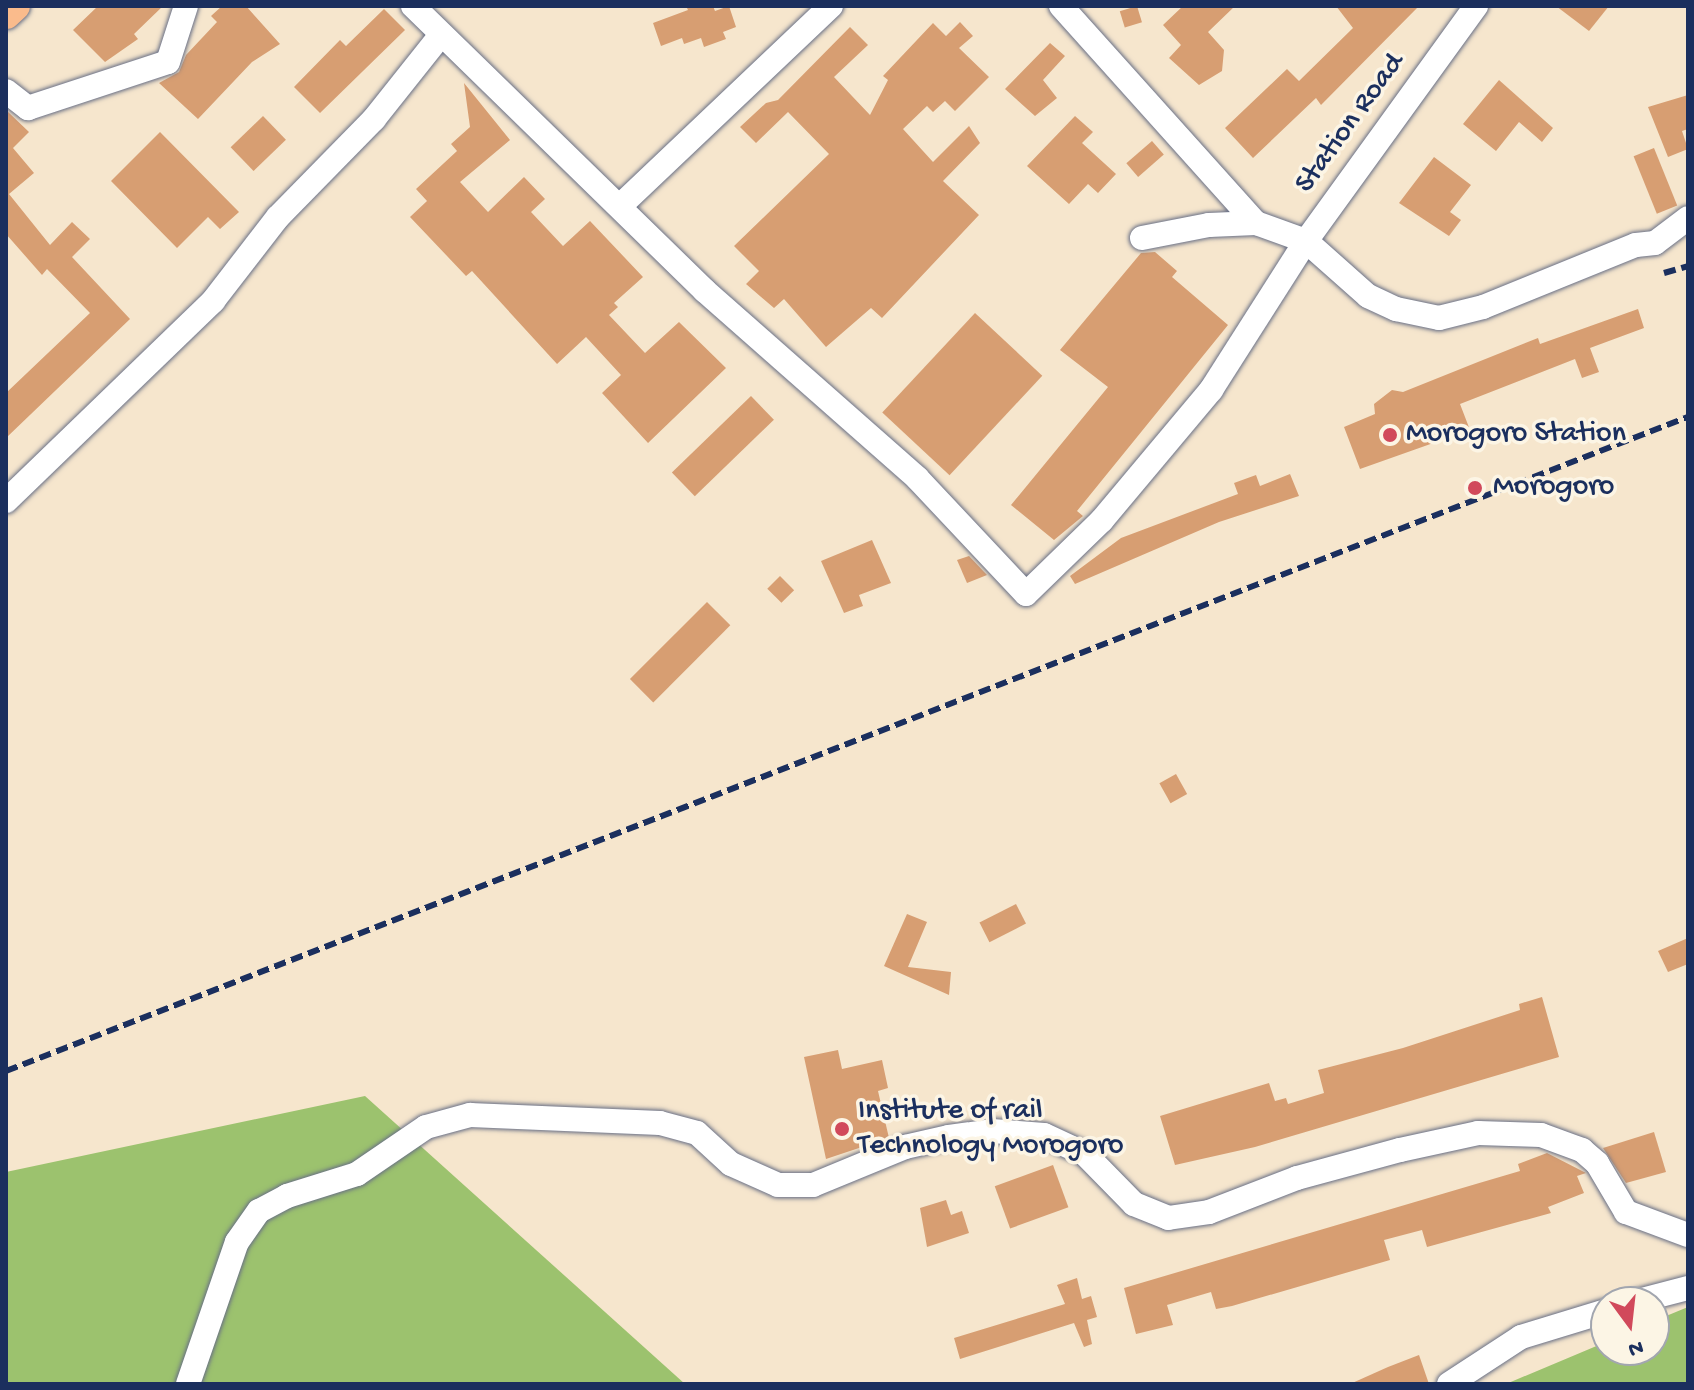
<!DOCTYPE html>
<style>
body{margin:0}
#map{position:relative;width:1694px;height:1390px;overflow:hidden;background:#f6e6cd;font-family:"Gochi Hand",sans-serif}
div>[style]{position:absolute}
.green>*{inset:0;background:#9cc26e}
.building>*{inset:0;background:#d79e72;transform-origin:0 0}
.roads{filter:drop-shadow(0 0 2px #686f85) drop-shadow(0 0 2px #686f85)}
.minor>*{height:24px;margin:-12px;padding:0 12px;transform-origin:12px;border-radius:12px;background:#fff}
.major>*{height:30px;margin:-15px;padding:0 15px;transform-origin:15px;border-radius:15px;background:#fabb8c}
.rail>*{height:6px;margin-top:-3px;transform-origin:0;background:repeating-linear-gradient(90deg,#1b2f5e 0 12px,transparent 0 18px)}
.dots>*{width:22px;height:22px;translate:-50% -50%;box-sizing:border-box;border:4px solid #fcf5e5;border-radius:50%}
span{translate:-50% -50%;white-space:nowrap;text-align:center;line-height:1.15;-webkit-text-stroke:7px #fcf5e5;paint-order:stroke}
.street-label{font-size:30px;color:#1b2f5e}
.poi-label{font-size:30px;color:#1b2f5e}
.left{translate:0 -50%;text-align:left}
.frame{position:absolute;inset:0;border:8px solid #1b2f5e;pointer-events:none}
.north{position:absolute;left:1590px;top:1286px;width:80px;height:80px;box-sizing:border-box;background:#fcf5e5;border:2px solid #a2a6af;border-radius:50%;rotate:165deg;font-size:22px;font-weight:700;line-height:32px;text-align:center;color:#1b2f5e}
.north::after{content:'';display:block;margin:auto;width:28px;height:36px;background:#d1495b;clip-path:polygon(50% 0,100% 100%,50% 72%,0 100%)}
</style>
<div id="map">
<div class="green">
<i style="clip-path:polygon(365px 1096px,685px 1384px,6px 1384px,6px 1172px)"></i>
<i style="clip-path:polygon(1688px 1307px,1688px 1384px,1506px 1384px,1606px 1342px,1606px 1350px,1654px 1350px,1654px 1321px)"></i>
</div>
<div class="building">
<i style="clip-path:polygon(98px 6px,163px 6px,134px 34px,138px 39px,105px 62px,73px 30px)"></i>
<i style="clip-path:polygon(222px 6px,246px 6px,280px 44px,252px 62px,198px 119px,159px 83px,179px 72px,186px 55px,217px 22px,211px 16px)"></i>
<i style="clip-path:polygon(686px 6px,713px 6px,715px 11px,729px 6px,736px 27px,723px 32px,726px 39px,704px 47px,701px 38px,684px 44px,682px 38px,661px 46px,653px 23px,688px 10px)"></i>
<i style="left:1137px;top:6px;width:17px;height:18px;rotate:73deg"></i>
<i style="clip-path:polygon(1183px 6px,1235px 6px,1208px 32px,1224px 50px,1222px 71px,1199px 85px,1169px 58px,1181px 45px,1163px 25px)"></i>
<i style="clip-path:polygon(1336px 6px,1419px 6px,1321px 105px,1316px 98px,1253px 158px,1225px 128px,1287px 69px,1299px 81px,1353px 28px)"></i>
<i style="clip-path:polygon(1556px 6px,1609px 6px,1589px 31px)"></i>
<i style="clip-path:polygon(384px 9px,405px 30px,320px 113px,294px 87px,340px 40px,346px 46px)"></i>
<i style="clip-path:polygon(960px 22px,973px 36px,959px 48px,989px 77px,955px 111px,945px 101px,933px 112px,927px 106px,903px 129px,933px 162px,969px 126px,980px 143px,943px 181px,979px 215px,882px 318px,871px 308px,826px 347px,784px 299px,774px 308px,746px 284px,759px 271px,734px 246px,829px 154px,788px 112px,756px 143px,740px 127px,766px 103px,778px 100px,850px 27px,868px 45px,834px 77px,870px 115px,888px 80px,883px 76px,933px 23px,946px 36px)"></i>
<i style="clip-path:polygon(1050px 43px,1065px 56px,1043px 80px,1057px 98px,1035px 116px,1005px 89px)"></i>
<i style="clip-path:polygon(1499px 80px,1553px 128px,1542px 142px,1519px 122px,1496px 151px,1463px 124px)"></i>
<i style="clip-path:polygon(464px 83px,510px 140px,460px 182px,488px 212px,524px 177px,545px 199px,531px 212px,563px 246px,590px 221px,643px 277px,614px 303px,618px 307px,609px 315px,645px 353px,679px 322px,726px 368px,648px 443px,602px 393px,621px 375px,586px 337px,557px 364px,472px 271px,466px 276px,410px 217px,427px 201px,416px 189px,457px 151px,451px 144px,470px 127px)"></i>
<i style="clip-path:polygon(1688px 95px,1688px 129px,1682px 131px,1688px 149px,1668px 157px,1648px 107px)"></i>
<i style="clip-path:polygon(6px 110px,29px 132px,13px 148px,34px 173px,9px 194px,50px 245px,72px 222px,90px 239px,72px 257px,130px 319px,6px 438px,6px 393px,90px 313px,47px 269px,42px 275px,6px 234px)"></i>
<i style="left:263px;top:116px;width:33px;height:45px;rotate:46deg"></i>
<i style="clip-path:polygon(1075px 116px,1093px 132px,1082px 143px,1116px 174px,1098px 193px,1088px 184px,1069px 204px,1027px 166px)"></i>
<i style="clip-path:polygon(160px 132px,239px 212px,220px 229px,208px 217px,177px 248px,111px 181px)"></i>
<i style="left:1152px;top:141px;width:18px;height:34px;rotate:49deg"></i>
<i style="left:1654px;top:148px;width:62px;height:22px;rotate:68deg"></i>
<i style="clip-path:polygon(1434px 157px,1471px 185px,1450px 212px,1461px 220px,1449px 236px,1399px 203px)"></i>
<i style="clip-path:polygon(1155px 252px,1177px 271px,1172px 277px,1228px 325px,1077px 511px,1083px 516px,1054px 540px,1011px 505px,1108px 387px,1060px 350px,1141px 253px)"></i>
<i style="clip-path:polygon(1638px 309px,1644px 328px,1590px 348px,1599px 372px,1582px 378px,1575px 359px,1460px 404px,1470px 430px,1360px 469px,1344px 427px,1375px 414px,1374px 404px,1392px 390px,1403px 392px,1538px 338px,1540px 344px)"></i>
<i style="left:975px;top:313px;width:92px;height:136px;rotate:43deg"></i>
<i style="left:751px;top:396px;width:33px;height:110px;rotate:46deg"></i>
<i style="clip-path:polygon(1290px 474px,1299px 496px,1219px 522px,1075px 584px,1070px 576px,1121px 538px,1238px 494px,1234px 483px,1256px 475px,1260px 486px)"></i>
<i style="clip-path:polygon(872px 540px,891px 583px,859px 595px,863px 606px,844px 613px,821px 561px)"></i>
<i style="clip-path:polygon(969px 556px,987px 575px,967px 583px,957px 560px)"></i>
<i style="left:780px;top:576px;width:20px;height:18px;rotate:45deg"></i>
<i style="left:707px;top:602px;width:33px;height:109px;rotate:45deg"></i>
<i style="left:1176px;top:774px;width:23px;height:19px;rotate:61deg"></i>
<i style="left:1016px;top:904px;width:22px;height:41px;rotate:63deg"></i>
<i style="clip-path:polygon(907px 914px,927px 922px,908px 967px,951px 972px,949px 995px,884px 966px)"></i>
<i style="clip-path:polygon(1688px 938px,1688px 964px,1668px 972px,1658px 951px)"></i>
<i style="clip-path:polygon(1542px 997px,1559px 1057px,1255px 1147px,1175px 1165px,1160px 1116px,1269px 1083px,1275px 1101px,1286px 1098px,1288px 1104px,1324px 1093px,1318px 1070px,1403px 1048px,1520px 1010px,1519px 1004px)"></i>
<i style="clip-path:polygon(838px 1050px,842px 1069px,882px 1060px,888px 1088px,878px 1091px,889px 1138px,826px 1159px,804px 1057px)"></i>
<i style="clip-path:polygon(1654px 1132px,1666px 1172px,1626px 1183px,1603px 1148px)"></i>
<i style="clip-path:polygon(1547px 1153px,1586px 1173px,1577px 1176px,1584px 1193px,1548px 1207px,1551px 1213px,1427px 1247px,1422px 1230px,1384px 1240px,1390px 1260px,1232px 1306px,1216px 1309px,1211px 1292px,1167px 1305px,1173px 1325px,1136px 1334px,1124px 1288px,1520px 1171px,1518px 1164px)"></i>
<i style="left:1053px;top:1165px;width:45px;height:62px;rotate:70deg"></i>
<i style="clip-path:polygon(946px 1200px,951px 1215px,962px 1211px,969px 1233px,927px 1247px,920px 1208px)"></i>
<i style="clip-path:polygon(1077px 1278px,1082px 1299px,1091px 1296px,1097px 1317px,1087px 1320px,1092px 1344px,1084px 1347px,1074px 1323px,960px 1359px,954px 1338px,1065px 1304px,1057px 1285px)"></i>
<i style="clip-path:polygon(1419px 1355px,1429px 1384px,1350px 1384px,1388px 1367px)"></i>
</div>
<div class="roads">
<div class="minor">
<i style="left:413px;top:6px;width:408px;rotate:44.3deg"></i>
<i style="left:705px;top:291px;width:283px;rotate:41.4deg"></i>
<i style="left:917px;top:478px;width:159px;rotate:46.8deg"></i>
<i style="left:1026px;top:594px;width:106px;rotate:-44.2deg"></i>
<i style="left:1102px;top:520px;width:170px;rotate:-50deg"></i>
<i style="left:1211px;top:390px;width:177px;rotate:-57.5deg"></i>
<i style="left:1306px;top:241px;width:290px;rotate:-54.1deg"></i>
<i style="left:1061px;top:6px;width:292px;rotate:48.1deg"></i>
<i style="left:1256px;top:223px;width:53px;rotate:19.8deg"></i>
<i style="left:1306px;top:241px;width:83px;rotate:41.6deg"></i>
<i style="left:1368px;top:296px;width:31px;rotate:25deg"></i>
<i style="left:1396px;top:309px;width:44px;rotate:11.8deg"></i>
<i style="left:1439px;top:318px;width:45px;rotate:-14deg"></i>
<i style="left:1483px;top:307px;width:165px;rotate:-22.1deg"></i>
<i style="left:1636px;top:245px;width:19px;rotate:-6deg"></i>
<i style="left:1655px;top:243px;width:41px;rotate:-37.1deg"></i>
<i style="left:6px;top:91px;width:28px;rotate:38deg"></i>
<i style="left:28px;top:108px;width:147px;rotate:-18.2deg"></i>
<i style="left:168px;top:62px;width:59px;rotate:-72.2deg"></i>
<i style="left:620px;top:206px;width:291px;rotate:-43.5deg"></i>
<i style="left:1142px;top:238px;width:68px;rotate:-11deg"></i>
<i style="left:1209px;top:225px;width:47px;rotate:-2.4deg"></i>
<i style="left:6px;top:501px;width:288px;rotate:-44deg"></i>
<i style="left:213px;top:301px;width:106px;rotate:-52.3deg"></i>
<i style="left:278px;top:217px;width:137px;rotate:-45.6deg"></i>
<i style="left:374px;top:119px;width:106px;rotate:-51.5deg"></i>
<i style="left:1634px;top:1302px;width:56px;rotate:-14.5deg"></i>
<i style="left:188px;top:1384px;width:150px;rotate:-71deg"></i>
<i style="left:237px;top:1242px;width:38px;rotate:-55deg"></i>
<i style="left:259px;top:1211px;width:32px;rotate:-28deg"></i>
<i style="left:287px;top:1196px;width:73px;rotate:-17.4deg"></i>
<i style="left:357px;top:1174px;width:83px;rotate:-34.3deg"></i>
<i style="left:426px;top:1127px;width:46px;rotate:-15.3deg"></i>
<i style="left:470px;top:1115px;width:190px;rotate:2.4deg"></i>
<i style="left:660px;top:1123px;width:38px;rotate:15deg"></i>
<i style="left:697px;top:1133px;width:46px;rotate:42.4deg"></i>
<i style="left:731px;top:1164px;width:51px;rotate:24.1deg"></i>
<i style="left:778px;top:1185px;width:35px"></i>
<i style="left:813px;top:1185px;width:100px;rotate:-22.4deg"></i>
<i style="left:905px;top:1147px;width:45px;rotate:-12.8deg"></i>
<i style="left:949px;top:1137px;width:43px;rotate:-7.9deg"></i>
<i style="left:992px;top:1131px;width:52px;rotate:4.4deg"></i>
<i style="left:1044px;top:1135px;width:45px;rotate:24.9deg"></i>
<i style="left:1085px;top:1154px;width:70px;rotate:45.6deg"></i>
<i style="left:1134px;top:1204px;width:37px;rotate:22deg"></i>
<i style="left:1168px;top:1218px;width:41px;rotate:-8.3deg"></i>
<i style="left:1209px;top:1212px;width:94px;rotate:-21.1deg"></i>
<i style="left:1297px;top:1178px;width:107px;rotate:-15.2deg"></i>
<i style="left:1400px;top:1150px;width:80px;rotate:-12.3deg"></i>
<i style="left:1478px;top:1133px;width:63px;rotate:1.8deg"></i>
<i style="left:1541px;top:1135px;width:44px;rotate:20.1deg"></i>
<i style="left:1582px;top:1150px;width:20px;rotate:41deg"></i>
<i style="left:1597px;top:1163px;width:57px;rotate:59.4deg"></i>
<i style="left:1626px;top:1212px;width:66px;rotate:20.4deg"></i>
<i style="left:1449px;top:1384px;width:86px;rotate:-33.1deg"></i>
<i style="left:1521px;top:1337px;width:89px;rotate:-17deg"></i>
</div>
<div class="major">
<i style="left:6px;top:14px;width:12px;rotate:-42deg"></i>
</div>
</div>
<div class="rail">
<i style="left:1664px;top:273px;width:25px;rotate:-16deg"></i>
<i style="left:6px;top:1071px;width:1805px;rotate:-21.25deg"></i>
</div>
<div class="dots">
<i style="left:1390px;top:435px;background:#d1495b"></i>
<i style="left:1475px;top:488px;background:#d1495b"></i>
<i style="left:842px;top:1129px;background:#d1495b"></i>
</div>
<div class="street-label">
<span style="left:1351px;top:124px;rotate:-54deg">Station Road</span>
</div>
<div class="poi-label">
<span class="left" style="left:1406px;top:435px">Morogoro Station</span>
<span class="left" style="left:1493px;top:488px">Morogoro</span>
<span class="left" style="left:858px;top:1129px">Institute of rail<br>Technology Morogoro</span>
</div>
<div class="frame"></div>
<div class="north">N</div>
</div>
